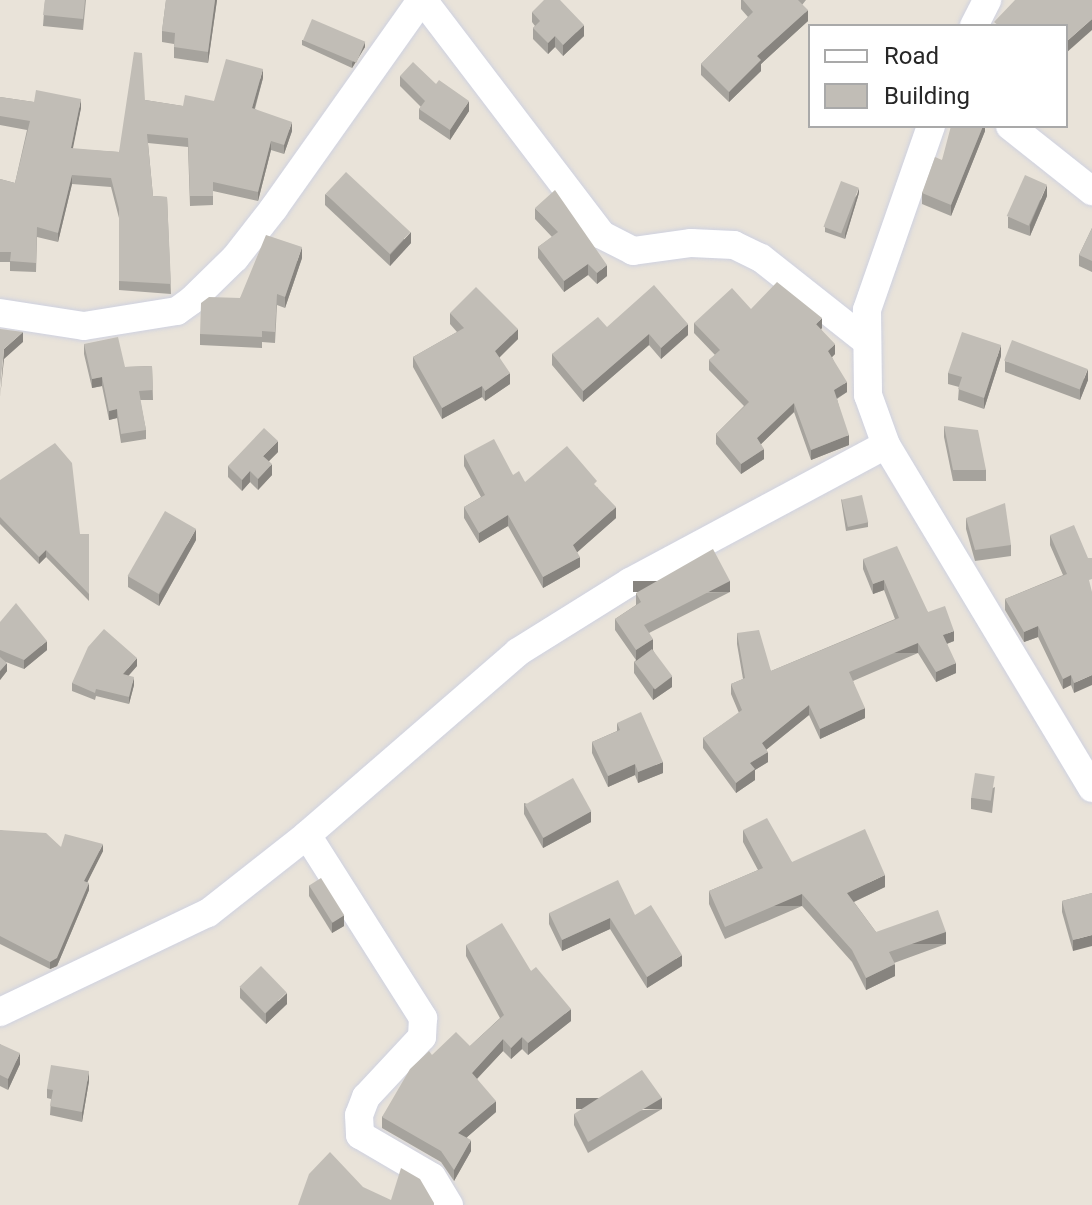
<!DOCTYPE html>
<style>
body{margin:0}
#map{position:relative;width:1092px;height:1205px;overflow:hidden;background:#e9e3d9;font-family:Roboto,sans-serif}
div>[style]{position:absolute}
.roads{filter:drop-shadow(0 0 2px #ced1e0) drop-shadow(0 0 2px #ced1e0)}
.minor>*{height:28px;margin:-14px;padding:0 14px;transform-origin:14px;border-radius:14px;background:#fff}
.wall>*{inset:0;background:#a6a39d}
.shaded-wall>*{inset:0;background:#87847f;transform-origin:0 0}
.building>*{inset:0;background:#c1bdb6;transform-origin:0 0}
span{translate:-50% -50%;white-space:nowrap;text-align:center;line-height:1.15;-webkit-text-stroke:8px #fff;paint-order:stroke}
.legend{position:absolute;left:808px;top:24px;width:260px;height:104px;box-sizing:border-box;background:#fff;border:2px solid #a9a9a9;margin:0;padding:10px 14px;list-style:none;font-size:24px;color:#272727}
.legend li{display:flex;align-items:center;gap:16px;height:40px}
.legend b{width:40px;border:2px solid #a9a9a9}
</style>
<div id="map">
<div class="roads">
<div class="minor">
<i style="left:423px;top:0;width:295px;rotate:52.7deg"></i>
<i style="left:602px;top:235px;width:35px;rotate:27deg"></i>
<i style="left:633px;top:251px;width:59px;rotate:-7.9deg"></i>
<i style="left:691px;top:243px;width:43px;rotate:2.7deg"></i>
<i style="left:734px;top:245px;width:30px;rotate:26deg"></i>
<i style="left:761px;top:258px;width:132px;rotate:38.3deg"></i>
<i style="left:974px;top:26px;width:29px;rotate:-63deg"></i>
<i style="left:931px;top:126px;width:195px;rotate:109.2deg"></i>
<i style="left:867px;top:310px;width:85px;rotate:89.3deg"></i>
<i style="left:868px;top:395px;width:53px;rotate:70.2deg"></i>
<i style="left:886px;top:445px;width:400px;rotate:59deg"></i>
<i style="left:1010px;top:126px;width:105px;rotate:38.4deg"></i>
<i style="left:0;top:313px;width:85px;rotate:8.8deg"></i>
<i style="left:84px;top:326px;width:94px;rotate:-9.2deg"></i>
<i style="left:177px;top:311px;width:19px;rotate:-36deg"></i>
<i style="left:192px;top:300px;width:60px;rotate:-44.3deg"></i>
<i style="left:235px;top:258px;width:63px;rotate:-52deg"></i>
<i style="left:274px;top:208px;width:255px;rotate:-54.7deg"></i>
<i style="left:307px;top:835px;width:217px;rotate:57.6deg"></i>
<i style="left:423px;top:1018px;width:19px;rotate:93deg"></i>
<i style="left:422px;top:1037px;width:82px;rotate:133deg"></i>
<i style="left:366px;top:1097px;width:19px;rotate:111deg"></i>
<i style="left:359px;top:1115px;width:20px;rotate:87deg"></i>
<i style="left:360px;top:1135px;width:83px;rotate:30.3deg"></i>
<i style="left:432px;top:1177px;width:33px;rotate:59deg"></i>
<i style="left:0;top:1012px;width:230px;rotate:-25.5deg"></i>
<i style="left:208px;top:913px;width:126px;rotate:-38.2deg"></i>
<i style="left:307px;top:835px;width:279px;rotate:-40.9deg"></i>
<i style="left:518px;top:652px;width:132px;rotate:-32deg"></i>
<i style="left:630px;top:582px;width:290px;rotate:-28.2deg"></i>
</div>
</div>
<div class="wall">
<i style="clip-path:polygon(45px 0,86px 0,83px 30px,43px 26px)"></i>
<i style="clip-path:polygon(166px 0,217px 0,208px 63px,174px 58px,174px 44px,162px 42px,162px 31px)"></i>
<i style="clip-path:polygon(741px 0,806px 0,802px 5px,808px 21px,761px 64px,761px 71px,729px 102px,701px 75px,701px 64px,748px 17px,741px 9px)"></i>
<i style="clip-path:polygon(532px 12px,584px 36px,563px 56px,555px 47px,548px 54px,533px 39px,533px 28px,535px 26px,532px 22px)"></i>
<i style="clip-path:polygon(302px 40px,365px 47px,352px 68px,302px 45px)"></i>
<i style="clip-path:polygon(400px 76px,436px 84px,469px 111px,450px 140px,419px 119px,419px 109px,421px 107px,400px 86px)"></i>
<i style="clip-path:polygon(263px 78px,255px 109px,292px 131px,284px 154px,271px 150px,258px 201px,213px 191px,213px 205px,190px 206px,188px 147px,148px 143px,153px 196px,167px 197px,171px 294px,119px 290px,119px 218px,111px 187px,72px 184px,58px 242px,37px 237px,36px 272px,10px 271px,10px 262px,0 262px,0 179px,15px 183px,27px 130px,0 125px,0 97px,34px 102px,81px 108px,72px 149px,119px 152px,145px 100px,183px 106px,214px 101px)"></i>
<i style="clip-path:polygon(985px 126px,985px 131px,951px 216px,922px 204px,922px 193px,942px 160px)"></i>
<i style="clip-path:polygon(859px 193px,845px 239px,825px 232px,825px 227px)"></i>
<i style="clip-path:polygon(325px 194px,411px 243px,390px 266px,325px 205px)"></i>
<i style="clip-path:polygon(1047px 196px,1030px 236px,1008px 228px,1008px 217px)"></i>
<i style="clip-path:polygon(535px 208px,607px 276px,597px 284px,588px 275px,564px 292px,538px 258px,538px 247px,552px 237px,535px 219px)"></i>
<i style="clip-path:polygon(1092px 228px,1092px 272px,1079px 266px,1079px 255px)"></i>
<i style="clip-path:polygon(302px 258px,285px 308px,277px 305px,275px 343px,262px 342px,262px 348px,200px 345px,200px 334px,240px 298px)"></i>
<i style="clip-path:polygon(751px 309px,822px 328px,821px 329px,835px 354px,832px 357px,847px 392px,837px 399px,849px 445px,811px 460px,794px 412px,761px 444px,764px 459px,741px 474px,716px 444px,716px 434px,744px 406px,709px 370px,709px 360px,715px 355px,694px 333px,694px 323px)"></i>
<i style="clip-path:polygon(450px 313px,518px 339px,499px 357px,510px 384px,485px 401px,482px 397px,442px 419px,413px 367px,413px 357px,457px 332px,450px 324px)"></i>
<i style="clip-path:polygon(607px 327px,688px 335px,661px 359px,649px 345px,583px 402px,552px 365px,552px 354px)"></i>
<i style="clip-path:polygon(84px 344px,125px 367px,152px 366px,153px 400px,140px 400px,146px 430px,146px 439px,121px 443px,117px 418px,109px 420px,102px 386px,92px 388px,84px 354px)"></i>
<i style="clip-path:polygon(1001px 356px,984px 409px,958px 400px,959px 387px,948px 384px,948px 373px)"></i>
<i style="clip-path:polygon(1005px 361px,1088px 380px,1080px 400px,1005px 372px)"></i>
<i style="clip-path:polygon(944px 426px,986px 470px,986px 481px,953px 481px,944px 437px)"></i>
<i style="clip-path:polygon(278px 452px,269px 461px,272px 475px,258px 490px,250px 482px,242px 491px,228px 477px,228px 466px)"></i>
<i style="clip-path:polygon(464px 455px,513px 475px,525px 482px,597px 487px,616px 518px,577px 552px,580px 567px,543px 588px,508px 526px,479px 543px,464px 518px,464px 507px,481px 497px,464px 466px)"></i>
<i style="clip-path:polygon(0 480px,80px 534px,89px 534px,89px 601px,46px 557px,39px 564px,0 524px)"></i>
<i style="clip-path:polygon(841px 499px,868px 522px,868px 527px,846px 531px)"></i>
<i style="clip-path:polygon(966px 518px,1011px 545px,1011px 556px,975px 561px,966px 529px)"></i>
<i style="clip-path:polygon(1050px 535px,1091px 589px,1074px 693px,1071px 685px,1063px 689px,1038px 637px,1024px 642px,1005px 610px,1005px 599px,1063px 575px,1050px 545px)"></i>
<i style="clip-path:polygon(196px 540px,159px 606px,128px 587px,128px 576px)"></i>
<i style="clip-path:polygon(863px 559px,928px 612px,954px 641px,947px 644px,956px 673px,936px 682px,918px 653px,853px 681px,865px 718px,820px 739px,809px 715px,766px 750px,768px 762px,755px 770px,755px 780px,736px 793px,703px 748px,703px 738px,739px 713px,731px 694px,731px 684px,743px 679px,737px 644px,737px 633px,771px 671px,895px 619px,884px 590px,873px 594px,863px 569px)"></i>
<i style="clip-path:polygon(730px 592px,649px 633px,653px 650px,672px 687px,653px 700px,634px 673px,634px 662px,636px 660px,615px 630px,615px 619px,636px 605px,636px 593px)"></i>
<i style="clip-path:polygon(0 622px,47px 650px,24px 669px,6px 662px,7px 671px,0 680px)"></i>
<i style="clip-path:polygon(137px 666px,128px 676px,134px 685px,129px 704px,96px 696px,95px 700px,72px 691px,72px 683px)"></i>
<i style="clip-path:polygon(617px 723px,663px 773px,638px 783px,635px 775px,608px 787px,592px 753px,592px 742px,617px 731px)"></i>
<i style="clip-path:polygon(995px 787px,992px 813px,971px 809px,971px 798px)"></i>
<i style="clip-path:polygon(524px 803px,591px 822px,543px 848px,524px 814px)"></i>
<i style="clip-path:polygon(0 830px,61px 847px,103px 851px,87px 882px,89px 890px,57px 966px,50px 969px,0 944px)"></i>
<i style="clip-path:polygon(743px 830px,792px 862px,885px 887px,854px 902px,876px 932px,946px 944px,894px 963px,895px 976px,866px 990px,852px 962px,802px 906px,725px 939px,709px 904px,709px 891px,758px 870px,743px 842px)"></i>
<i style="clip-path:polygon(309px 885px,344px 926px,332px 933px,309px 896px)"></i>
<i style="clip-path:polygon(1092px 893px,1073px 951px,1062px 912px,1062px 901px)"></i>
<i style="clip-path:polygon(549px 913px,635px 915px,682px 966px,647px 988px,610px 929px,562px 951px,549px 924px)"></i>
<i style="clip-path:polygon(466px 945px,531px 971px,571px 1021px,528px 1055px,522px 1049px,511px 1059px,503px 1051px,477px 1079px,496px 1112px,467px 1137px,471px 1151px,454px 1181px,441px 1162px,382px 1128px,382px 1117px,432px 1055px,470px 1046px,500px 1018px,466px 956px)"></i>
<i style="clip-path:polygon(240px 987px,287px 1004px,266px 1024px,240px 998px)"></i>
<i style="clip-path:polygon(0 1044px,20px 1064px,8px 1090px,0 1086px)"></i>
<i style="clip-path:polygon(89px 1081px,82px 1122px,50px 1115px,51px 1099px,47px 1098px,47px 1089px)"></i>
<i style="clip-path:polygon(662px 1109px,588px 1153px,574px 1125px,574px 1114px)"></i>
</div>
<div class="shaded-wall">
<i style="clip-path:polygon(215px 0,217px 0,208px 63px,208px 52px)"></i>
<i style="clip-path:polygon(808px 10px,808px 21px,761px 64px,761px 71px,729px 102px,729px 92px,757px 56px)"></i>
<i style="clip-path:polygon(1092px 19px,1092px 30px,1066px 53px,1066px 42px)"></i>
<i style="clip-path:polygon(584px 25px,584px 36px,563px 56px,563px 45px)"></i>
<i style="clip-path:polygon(555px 36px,555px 47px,548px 54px,548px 43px)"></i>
<i style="clip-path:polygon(365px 42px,365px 47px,352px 68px,352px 63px)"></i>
<i style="clip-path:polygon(263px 69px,263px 78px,252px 117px,252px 108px)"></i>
<i style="clip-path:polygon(81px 99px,81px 108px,71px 158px,71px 148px)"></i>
<i style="clip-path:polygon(469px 101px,469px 111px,450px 140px,450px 130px)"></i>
<i style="clip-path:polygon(292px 122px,292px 131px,284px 154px,284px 145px)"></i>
<i style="clip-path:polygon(983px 126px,985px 126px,985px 131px,951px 216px,951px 205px)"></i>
<i style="clip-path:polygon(271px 141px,271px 150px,258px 201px,258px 192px)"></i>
<i style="clip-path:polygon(72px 175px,72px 184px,58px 242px,58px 233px)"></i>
<i style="clip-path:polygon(1047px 185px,1047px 196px,1030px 236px,1030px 225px)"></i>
<i style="clip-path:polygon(859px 188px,859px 193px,845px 239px,845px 234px)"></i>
<i style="clip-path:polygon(411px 232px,411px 243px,390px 266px,390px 255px)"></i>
<i style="clip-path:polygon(302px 247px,302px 258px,285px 308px,285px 297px)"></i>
<i style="clip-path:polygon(588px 264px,588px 275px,564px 292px,564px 281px)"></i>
<i style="clip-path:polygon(607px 265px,607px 276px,597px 284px,597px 273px)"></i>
<i style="clip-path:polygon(822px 318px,822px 328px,816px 334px,816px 324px)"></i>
<i style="clip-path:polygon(688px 324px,688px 335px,661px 359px,661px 348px)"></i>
<i style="clip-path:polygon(518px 329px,518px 339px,495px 362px,495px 351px)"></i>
<i style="clip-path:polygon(23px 332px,23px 342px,4px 359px,0 398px,4px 349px)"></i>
<i style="clip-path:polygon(649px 334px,649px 345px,583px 402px,583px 391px)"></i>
<i style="clip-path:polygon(835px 344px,835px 354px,828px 361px,828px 351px)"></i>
<i style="clip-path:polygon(1001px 345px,1001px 356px,984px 409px,984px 398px)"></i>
<i style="clip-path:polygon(1088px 369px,1088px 380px,1080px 400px,1080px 389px)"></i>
<i style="clip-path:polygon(510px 373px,510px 384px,485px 401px,485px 391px)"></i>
<i style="clip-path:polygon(102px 377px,102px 386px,92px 388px,92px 379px)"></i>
<i style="clip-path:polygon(847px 382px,847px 392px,834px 400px,834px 390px)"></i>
<i style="clip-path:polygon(482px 386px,482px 397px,442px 419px,442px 408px)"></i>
<i style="clip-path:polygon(794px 403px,794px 412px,757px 448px,757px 438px)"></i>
<i style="clip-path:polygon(117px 409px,117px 418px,109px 420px,109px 411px)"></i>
<i style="clip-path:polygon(849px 435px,849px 445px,811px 460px,811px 450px)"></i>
<i style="clip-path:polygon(278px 441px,278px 452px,263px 467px,263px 456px)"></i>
<i style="clip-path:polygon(764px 449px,764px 459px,741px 474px,741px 464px)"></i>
<i style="clip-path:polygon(272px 464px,272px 475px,258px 490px,258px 479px)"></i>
<i style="clip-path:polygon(250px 471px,250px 482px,242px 491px,242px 480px)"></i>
<i style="clip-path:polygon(616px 507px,616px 518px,573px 556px,573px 545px)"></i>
<i style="clip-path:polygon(508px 515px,508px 526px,479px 543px,479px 533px)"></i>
<i style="clip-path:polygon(196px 529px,196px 540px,159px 606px,159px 595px)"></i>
<i style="clip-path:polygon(46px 550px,46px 557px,39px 564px,39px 557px)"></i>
<i style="clip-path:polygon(580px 557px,580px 567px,543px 588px,543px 577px)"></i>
<i style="clip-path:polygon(884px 580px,884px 590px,873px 594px,873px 584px)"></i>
<i style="left:730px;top:581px;width:11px;height:97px;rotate:90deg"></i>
<i style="clip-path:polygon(1038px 626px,1038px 637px,1024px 642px,1024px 632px)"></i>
<i style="clip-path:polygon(954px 631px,954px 641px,943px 645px,943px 635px)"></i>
<i style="clip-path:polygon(653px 639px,653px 650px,636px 661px,636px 650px)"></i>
<i style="clip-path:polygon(47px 641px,47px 650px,24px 669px,24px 660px)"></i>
<i style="left:918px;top:643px;width:10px;height:75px;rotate:90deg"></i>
<i style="clip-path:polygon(137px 658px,137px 666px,123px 682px,123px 674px)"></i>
<i style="clip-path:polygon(7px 663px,7px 671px,0 680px,0 671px)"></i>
<i style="clip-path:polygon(956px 663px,956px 673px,936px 682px,936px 672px)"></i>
<i style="clip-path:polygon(1071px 675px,1071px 685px,1063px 689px,1063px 679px)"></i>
<i style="clip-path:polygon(1092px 675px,1092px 685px,1074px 693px,1074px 683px)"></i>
<i style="clip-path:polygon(672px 676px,672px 687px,653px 700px,653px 689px)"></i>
<i style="clip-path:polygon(134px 677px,134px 685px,129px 704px,129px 697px)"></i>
<i style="clip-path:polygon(809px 705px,809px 715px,762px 753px,762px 743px)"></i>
<i style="clip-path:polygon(865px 708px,865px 718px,820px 739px,820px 729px)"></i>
<i style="clip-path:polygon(768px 752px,768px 762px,755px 770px,755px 780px,736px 793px,736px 783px,750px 763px)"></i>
<i style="clip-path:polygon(663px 762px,663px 773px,638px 783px,638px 772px)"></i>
<i style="clip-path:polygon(635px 764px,635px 775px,608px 787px,608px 776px)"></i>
<i style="clip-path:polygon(591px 811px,591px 822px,543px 848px,543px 837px)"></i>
<i style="clip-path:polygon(103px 844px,103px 851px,84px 889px,84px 881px)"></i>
<i style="clip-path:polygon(885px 875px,885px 887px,847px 905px,847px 893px)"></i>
<i style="clip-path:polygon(89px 883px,89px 890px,57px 966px,50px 969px,50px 962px)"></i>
<i style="left:802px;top:894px;width:12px;height:84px;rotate:90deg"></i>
<i style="clip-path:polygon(344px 915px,344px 926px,332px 933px,332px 922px)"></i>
<i style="clip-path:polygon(610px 918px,610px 929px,562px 951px,562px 940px)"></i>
<i style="left:946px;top:932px;width:12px;height:60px;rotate:90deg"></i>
<i style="clip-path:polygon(1092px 935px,1092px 946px,1073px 951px,1073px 940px)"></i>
<i style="clip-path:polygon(682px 955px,682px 966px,647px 988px,647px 977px)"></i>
<i style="clip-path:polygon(895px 964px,895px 976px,866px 990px,866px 978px)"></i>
<i style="clip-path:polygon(287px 993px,287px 1004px,266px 1024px,266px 1013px)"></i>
<i style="clip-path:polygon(571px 1009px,571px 1021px,528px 1055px,528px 1043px)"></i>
<i style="clip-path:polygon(522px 1037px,522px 1049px,511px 1059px,511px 1048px)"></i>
<i style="clip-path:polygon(503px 1039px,503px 1051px,472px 1084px,472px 1073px)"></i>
<i style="clip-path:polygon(20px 1053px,20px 1064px,8px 1090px,8px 1079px)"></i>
<i style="clip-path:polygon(89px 1071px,89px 1081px,82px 1122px,82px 1112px)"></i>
<i style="left:662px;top:1098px;width:11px;height:86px;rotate:90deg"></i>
<i style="clip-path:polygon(496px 1101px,496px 1112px,458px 1145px,458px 1133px)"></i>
<i style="clip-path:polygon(471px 1140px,471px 1151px,454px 1181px,454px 1170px)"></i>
</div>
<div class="building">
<i style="clip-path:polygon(45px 0,85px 0,83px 19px,43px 15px)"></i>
<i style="clip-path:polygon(166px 0,215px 0,208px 52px,174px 47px,175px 33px,162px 31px)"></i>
<i style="clip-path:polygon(544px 0,560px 0,584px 25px,563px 45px,555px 36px,548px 43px,533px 28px,540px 21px,532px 12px)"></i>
<i style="clip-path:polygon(743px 0,798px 0,808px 10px,757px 56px,761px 60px,729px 92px,701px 64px,753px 12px)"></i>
<i style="clip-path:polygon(1015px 0,1092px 0,1092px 19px,1066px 42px,1066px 26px,999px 26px,994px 22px)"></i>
<i style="left:312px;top:19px;width:58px;height:23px;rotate:23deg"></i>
<i style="clip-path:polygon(134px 52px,142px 53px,145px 100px,183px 106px,185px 95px,214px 101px,226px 59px,263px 69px,252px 108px,292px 122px,284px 145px,271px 141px,258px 192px,213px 182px,213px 196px,190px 196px,188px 138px,147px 134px,153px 196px,167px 197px,171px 284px,119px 281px,119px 209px,111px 178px,72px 175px,58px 233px,37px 227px,36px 263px,10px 261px,11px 252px,0 252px,0 179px,15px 183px,30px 121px,0 116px,0 97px,34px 102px,36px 90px,81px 99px,71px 148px,119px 152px)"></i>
<i style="clip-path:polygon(413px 62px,436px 84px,439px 80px,469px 101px,450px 130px,419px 109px,425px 101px,400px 76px)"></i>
<i style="clip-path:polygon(951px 126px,983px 126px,951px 205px,922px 193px,935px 157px,942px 160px)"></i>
<i style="left:346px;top:172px;width:88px;height:30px;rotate:43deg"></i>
<i style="left:1025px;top:175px;width:24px;height:45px;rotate:24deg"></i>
<i style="left:841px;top:181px;width:19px;height:49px;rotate:21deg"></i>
<i style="clip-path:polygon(555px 190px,607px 265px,597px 273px,588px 264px,564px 281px,538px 247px,558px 232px,535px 208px)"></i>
<i style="clip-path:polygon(1092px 228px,1092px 261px,1079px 255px)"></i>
<i style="clip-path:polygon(266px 235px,302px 247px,285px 297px,277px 294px,275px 332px,262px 331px,262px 337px,200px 334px,201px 303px,209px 297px,240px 298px)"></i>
<i style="clip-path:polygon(777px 282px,822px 318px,816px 324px,835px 344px,828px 351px,847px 382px,834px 390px,849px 435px,811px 450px,794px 403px,757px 438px,764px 449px,741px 464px,716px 434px,749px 402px,709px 360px,720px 350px,694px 323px,732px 288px,751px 309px)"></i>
<i style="clip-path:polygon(654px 285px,688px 324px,661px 348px,649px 334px,583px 391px,552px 354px,598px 317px,607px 327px)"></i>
<i style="clip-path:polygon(476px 287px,518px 329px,495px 351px,510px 373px,485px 391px,482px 386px,442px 408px,413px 357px,464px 328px,450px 313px)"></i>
<i style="clip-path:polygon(0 329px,23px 332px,4px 349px,0 387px)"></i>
<i style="clip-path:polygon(962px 332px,1001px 345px,984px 398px,958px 389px,962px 377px,948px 373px)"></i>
<i style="clip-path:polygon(118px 337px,125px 367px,152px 366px,153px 390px,139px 391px,146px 430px,121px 434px,117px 409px,109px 411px,102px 377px,92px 379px,84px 344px)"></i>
<i style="left:1012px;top:340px;width:81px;height:22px;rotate:21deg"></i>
<i style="clip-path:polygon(944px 426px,978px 430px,986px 470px,953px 470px)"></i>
<i style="clip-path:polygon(264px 428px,278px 441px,263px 456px,272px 464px,258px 479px,250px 471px,242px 480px,228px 466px)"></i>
<i style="clip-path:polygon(494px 439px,513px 475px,519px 471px,525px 482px,567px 446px,597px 481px,594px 484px,616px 507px,573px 545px,580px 557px,543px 577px,508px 515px,479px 533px,464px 507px,485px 495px,464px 455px)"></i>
<i style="clip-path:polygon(55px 443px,72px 463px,80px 534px,89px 534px,89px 594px,46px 550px,39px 557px,0 517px,0 480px)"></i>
<i style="left:862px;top:495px;width:28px;height:21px;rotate:77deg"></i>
<i style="clip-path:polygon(1005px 503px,1011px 545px,975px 550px,966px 518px)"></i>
<i style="left:165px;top:511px;width:36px;height:75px;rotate:30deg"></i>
<i style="clip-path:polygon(1074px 525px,1088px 558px,1092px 558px,1092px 579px,1089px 580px,1092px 592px,1092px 675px,1074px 683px,1071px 675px,1063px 679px,1038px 626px,1024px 632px,1005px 599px,1067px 574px,1050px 535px)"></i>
<i style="clip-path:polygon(897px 546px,928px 612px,945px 606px,954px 631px,943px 635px,956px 663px,936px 672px,918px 643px,849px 672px,865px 708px,820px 729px,809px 705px,762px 743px,768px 752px,750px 763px,755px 769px,736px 783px,703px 738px,742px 710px,731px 684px,745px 678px,737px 633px,759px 630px,771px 671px,899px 618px,884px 580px,873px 584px,863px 559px)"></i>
<i style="clip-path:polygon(713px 549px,730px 581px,644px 625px,653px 639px,636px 650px,615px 619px,641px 602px,636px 593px)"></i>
<i style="clip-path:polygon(16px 603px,47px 641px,24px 660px,0 650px,0 622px)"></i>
<i style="clip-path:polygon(104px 629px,137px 658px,123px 674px,134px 677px,129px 697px,96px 689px,95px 693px,72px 683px,88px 647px)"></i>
<i style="left:652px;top:649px;width:34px;height:22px;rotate:53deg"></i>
<i style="clip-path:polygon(0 657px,7px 663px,0 671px)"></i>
<i style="clip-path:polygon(641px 712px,663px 762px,638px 772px,635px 764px,608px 776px,592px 742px,620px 730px,617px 723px)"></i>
<i style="left:975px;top:773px;width:20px;height:25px;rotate:9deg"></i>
<i style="left:573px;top:778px;width:38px;height:55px;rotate:61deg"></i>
<i style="clip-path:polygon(767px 818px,792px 862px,865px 829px,885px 875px,847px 893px,876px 932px,938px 910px,946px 932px,889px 952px,895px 964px,866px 978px,852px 950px,802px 894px,725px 927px,709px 891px,763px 868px,743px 830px)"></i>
<i style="clip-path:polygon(0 830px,46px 833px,61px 847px,65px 834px,103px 844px,84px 881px,89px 883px,57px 958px,50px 962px,0 936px)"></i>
<i style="left:321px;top:878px;width:44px;height:14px;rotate:58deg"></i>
<i style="clip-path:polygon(618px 880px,635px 915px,651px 905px,682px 955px,647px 977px,610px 918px,562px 940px,549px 913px)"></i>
<i style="clip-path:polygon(1092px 893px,1092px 935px,1073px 940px,1062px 901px)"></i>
<i style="clip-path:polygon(502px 923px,531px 971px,536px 967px,571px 1009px,528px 1043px,522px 1037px,511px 1048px,503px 1039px,472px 1073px,496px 1101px,458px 1133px,471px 1140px,454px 1170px,441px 1151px,382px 1117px,410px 1069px,429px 1051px,432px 1055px,456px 1032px,470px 1046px,504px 1015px,466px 945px)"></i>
<i style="left:261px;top:966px;width:37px;height:30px;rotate:46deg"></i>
<i style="clip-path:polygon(0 1044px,20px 1053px,8px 1079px,0 1075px)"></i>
<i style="clip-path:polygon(51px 1065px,89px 1071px,82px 1112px,50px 1106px,53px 1090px,47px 1089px)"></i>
<i style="clip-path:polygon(642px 1070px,662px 1098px,588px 1142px,574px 1114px)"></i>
<i style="clip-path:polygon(330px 1152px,363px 1187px,391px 1200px,401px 1168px,420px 1179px,434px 1203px,434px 1205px,298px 1205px,309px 1174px)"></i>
</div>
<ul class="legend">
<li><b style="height:10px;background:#fff"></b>Road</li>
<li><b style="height:22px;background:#c1bdb6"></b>Building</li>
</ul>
</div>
